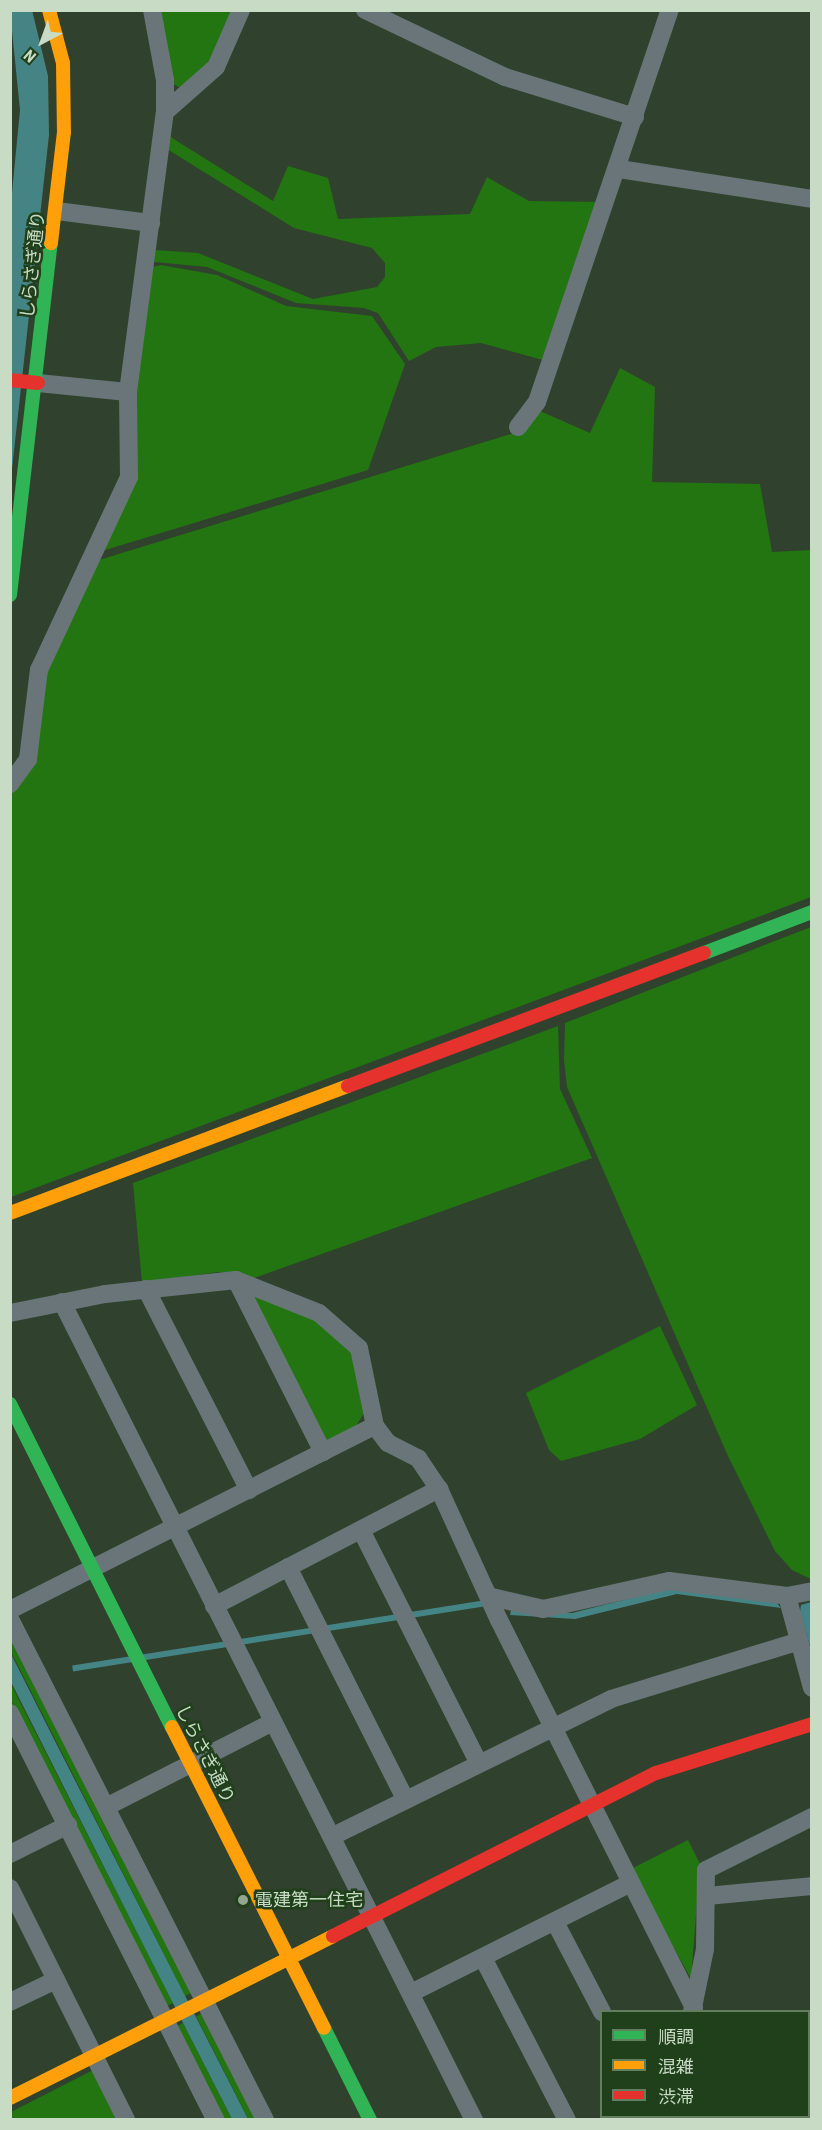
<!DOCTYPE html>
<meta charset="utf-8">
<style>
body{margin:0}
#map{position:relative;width:822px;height:2130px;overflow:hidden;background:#30422d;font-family:"Roboto Condensed","Noto Sans JP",sans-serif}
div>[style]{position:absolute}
.green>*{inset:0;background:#227511;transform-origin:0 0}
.water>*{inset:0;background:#458485;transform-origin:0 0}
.street>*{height:18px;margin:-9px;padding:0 9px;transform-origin:9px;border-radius:9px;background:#697578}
.fast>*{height:14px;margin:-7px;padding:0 7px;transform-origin:7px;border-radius:7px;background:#30b455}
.slow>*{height:14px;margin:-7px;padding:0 7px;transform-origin:7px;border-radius:7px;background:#ff9f0a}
.jam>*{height:14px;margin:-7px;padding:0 7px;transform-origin:7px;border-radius:7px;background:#e5322d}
.dots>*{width:16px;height:16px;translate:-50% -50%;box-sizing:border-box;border:3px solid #203f1b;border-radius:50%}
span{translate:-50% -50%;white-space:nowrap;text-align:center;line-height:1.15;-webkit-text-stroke:5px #203f1b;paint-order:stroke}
.street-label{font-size:18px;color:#c8dbc5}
.poi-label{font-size:18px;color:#c8dbc5}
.left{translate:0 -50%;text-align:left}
.frame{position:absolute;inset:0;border:12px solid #c8dbc5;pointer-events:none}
.legend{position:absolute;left:600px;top:2010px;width:210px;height:108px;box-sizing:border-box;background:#203f1b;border:2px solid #637d5f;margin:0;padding:8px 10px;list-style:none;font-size:18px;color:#c8dbc5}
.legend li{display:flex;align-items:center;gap:12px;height:30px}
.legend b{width:30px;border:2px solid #637d5f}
.north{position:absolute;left:12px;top:12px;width:60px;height:60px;-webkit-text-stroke:4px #203f1b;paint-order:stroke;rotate:221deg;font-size:16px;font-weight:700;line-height:24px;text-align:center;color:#c8dbc5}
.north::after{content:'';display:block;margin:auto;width:21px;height:27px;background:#c8dbc5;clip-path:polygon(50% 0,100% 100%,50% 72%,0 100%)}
</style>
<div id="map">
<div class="green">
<i style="clip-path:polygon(160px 11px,235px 11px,211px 61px,183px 89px,173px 84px)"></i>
<i style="clip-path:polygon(169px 136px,273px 201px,288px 166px,328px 178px,338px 219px,470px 214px,487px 177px,529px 201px,599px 202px,543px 360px,481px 343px,436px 347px,409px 361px,378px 313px,364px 308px,296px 303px,207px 267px,154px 262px,155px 250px,198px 253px,313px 299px,377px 287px,385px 277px,385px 263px,372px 248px,294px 228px,167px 149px)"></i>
<i style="clip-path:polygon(161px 265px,217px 275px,286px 306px,372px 316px,405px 364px,368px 470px,102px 551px,134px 487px,136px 386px,153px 267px)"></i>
<i style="clip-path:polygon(620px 368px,655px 387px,652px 482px,760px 484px,772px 552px,811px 550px,811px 897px,11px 1197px,11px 794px,35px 760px,46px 675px,99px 560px,521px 431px,540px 411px,590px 433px)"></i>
<i style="clip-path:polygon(811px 927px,812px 1579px,811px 1579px,792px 1570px,775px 1551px,728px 1456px,567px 1087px,564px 1060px,565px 1023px)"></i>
<i style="clip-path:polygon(558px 1026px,560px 1089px,592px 1158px,254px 1278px,218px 1272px,142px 1283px,133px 1183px)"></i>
<i style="clip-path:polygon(252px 1293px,315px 1318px,353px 1351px,364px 1413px,354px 1429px,331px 1441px,323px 1439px)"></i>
<i style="clip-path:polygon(660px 1326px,697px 1405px,640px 1439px,561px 1461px,549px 1450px,526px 1393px)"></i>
<i style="clip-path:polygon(10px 1629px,195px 1991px,185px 1996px,11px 1652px)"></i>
<i style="clip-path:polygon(10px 1682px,173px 2003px,165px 2007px,11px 1700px)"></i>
<i style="clip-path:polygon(688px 1840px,700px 1864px,691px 1979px,631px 1869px)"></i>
<i style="left:205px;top:2012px;width:120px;height:10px;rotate:63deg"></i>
<i style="clip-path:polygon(183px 2023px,232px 2119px,223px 2119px,175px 2027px)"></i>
<i style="clip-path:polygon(808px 2037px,811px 2119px,703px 2119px,808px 2116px)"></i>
<i style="clip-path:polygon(93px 2070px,118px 2120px,11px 2120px,11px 2112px)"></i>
</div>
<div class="water">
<i style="clip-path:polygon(32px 10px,48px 76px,49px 135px,11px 478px,10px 213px,20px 110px,10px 11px)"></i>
<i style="clip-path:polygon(667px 1589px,776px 1602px,781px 1608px,677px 1594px,575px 1619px,510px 1615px,511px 1610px,572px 1613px)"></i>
<i style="left:486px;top:1600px;width:6px;height:419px;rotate:81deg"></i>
<i style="clip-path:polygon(811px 1602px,811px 1649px,800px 1612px,801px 1605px)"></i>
<i style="clip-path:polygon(10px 1652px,58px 1747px,248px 2119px,232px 2119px,154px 1966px,11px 1682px)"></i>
</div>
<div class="street">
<i style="left:365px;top:10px;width:155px;rotate:25.6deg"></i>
<i style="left:505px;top:77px;width:136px;rotate:17.1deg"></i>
<i style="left:165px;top:112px;width:68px;rotate:-41.4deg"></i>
<i style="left:216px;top:67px;width:62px;rotate:-66.3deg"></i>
<i style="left:619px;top:169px;width:195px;rotate:8.8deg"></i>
<i style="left:57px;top:211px;width:95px;rotate:7.3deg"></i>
<i style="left:38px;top:383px;width:90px;rotate:5.7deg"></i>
<i style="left:128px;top:392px;width:282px;rotate:-82.5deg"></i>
<i style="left:165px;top:112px;width:32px;rotate:-90deg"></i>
<i style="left:165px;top:80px;width:71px;rotate:-100.5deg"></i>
<i style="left:518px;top:427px;width:31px;rotate:-53deg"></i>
<i style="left:537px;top:402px;width:414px;rotate:-71.3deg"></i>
<i style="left:10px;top:784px;width:31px;rotate:-54deg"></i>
<i style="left:28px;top:759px;width:90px;rotate:-83deg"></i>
<i style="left:39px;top:670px;width:213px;rotate:-65deg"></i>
<i style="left:129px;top:477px;width:85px;rotate:-90.7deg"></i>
<i style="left:236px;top:1280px;width:193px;rotate:63.2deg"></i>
<i style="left:146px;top:1289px;width:226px;rotate:62.9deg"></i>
<i style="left:62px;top:1302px;width:916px;rotate:63.27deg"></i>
<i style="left:10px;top:1313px;width:97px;rotate:-11.3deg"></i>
<i style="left:105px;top:1294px;width:132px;rotate:-6.1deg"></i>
<i style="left:236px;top:1280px;width:89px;rotate:21.7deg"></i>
<i style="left:319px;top:1313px;width:53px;rotate:41.2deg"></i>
<i style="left:359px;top:1348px;width:80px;rotate:78.4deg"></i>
<i style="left:375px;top:1426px;width:21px;rotate:53deg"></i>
<i style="left:388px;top:1443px;width:34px;rotate:27deg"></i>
<i style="left:418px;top:1458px;width:37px;rotate:56deg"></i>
<i style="left:439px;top:1489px;width:144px;rotate:65.4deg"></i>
<i style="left:499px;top:1620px;width:434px;rotate:63.3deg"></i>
<i style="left:361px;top:1530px;width:260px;rotate:63.2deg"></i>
<i style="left:288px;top:1567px;width:260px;rotate:63.2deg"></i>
<i style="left:787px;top:1596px;width:95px;rotate:74.8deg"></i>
<i style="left:492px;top:1597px;width:52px;rotate:13.2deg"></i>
<i style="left:543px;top:1609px;width:129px;rotate:-12.5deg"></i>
<i style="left:669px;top:1581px;width:119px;rotate:7.2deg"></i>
<i style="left:787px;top:1596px;width:25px;rotate:-11deg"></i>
<i style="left:214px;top:1606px;width:254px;rotate:-27.5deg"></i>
<i style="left:10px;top:1610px;width:409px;rotate:-26.8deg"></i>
<i style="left:10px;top:1619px;width:562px;rotate:63.02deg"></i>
<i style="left:10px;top:1713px;width:456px;rotate:63.2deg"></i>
<i style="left:106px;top:1807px;width:187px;rotate:-27deg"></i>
<i style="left:333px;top:1836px;width:310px;rotate:-26.2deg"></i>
<i style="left:611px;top:1699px;width:197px;rotate:-17.1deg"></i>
<i style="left:10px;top:1854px;width:65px;rotate:-26.6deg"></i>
<i style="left:10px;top:1888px;width:259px;rotate:63.4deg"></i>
<i style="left:707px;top:1896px;width:105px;rotate:-5.4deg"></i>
<i style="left:555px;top:1922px;width:102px;rotate:62.4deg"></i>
<i style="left:483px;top:1958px;width:182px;rotate:62.6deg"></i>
<i style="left:411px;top:1993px;width:246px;rotate:-26.6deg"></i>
<i style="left:10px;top:2002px;width:51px;rotate:-25.6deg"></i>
<i style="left:692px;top:2012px;width:64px;rotate:-78.3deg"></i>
<i style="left:705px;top:1949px;width:79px;rotate:-89.3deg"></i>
<i style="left:706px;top:1870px;width:119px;rotate:-26.6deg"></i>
<i style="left:652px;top:2116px;width:4px;rotate:76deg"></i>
</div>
<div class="fast">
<i style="left:10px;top:595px;width:354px;rotate:-83.4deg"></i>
<i style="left:704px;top:953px;width:116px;rotate:-20.8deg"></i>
<i style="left:10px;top:1404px;width:361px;rotate:63.4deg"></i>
<i style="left:324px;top:2028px;width:103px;rotate:63.4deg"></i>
</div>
<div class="slow">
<i style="left:49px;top:10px;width:55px;rotate:75.2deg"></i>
<i style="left:63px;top:63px;width:69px;rotate:89.2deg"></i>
<i style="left:64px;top:132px;width:112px;rotate:96.7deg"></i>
<i style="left:10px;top:1213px;width:361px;rotate:-20.6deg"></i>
<i style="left:172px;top:1727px;width:337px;rotate:63.2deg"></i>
<i style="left:10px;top:2098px;width:361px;rotate:-26.6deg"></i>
</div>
<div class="jam">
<i style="left:10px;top:380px;width:28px;rotate:6deg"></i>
<i style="left:348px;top:1086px;width:380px;rotate:-20.5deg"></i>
<i style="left:333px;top:1936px;width:362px;rotate:-26.8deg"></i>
<i style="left:656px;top:1773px;width:164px;rotate:-17.4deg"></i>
</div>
<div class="dots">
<i style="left:243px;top:1900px;background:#93a590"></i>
</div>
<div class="street-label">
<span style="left:33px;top:265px;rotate:-84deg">しらさぎ通り</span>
<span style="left:205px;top:1754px;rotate:63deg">しらさぎ通り</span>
</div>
<div class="poi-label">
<span class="left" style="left:255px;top:1900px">電建第一住宅</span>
</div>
<div class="frame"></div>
<ul class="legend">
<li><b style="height:8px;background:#30b455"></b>順調</li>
<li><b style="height:8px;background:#ff9f0a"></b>混雑</li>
<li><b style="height:8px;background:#e5322d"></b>渋滞</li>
</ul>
<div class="north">N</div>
</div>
